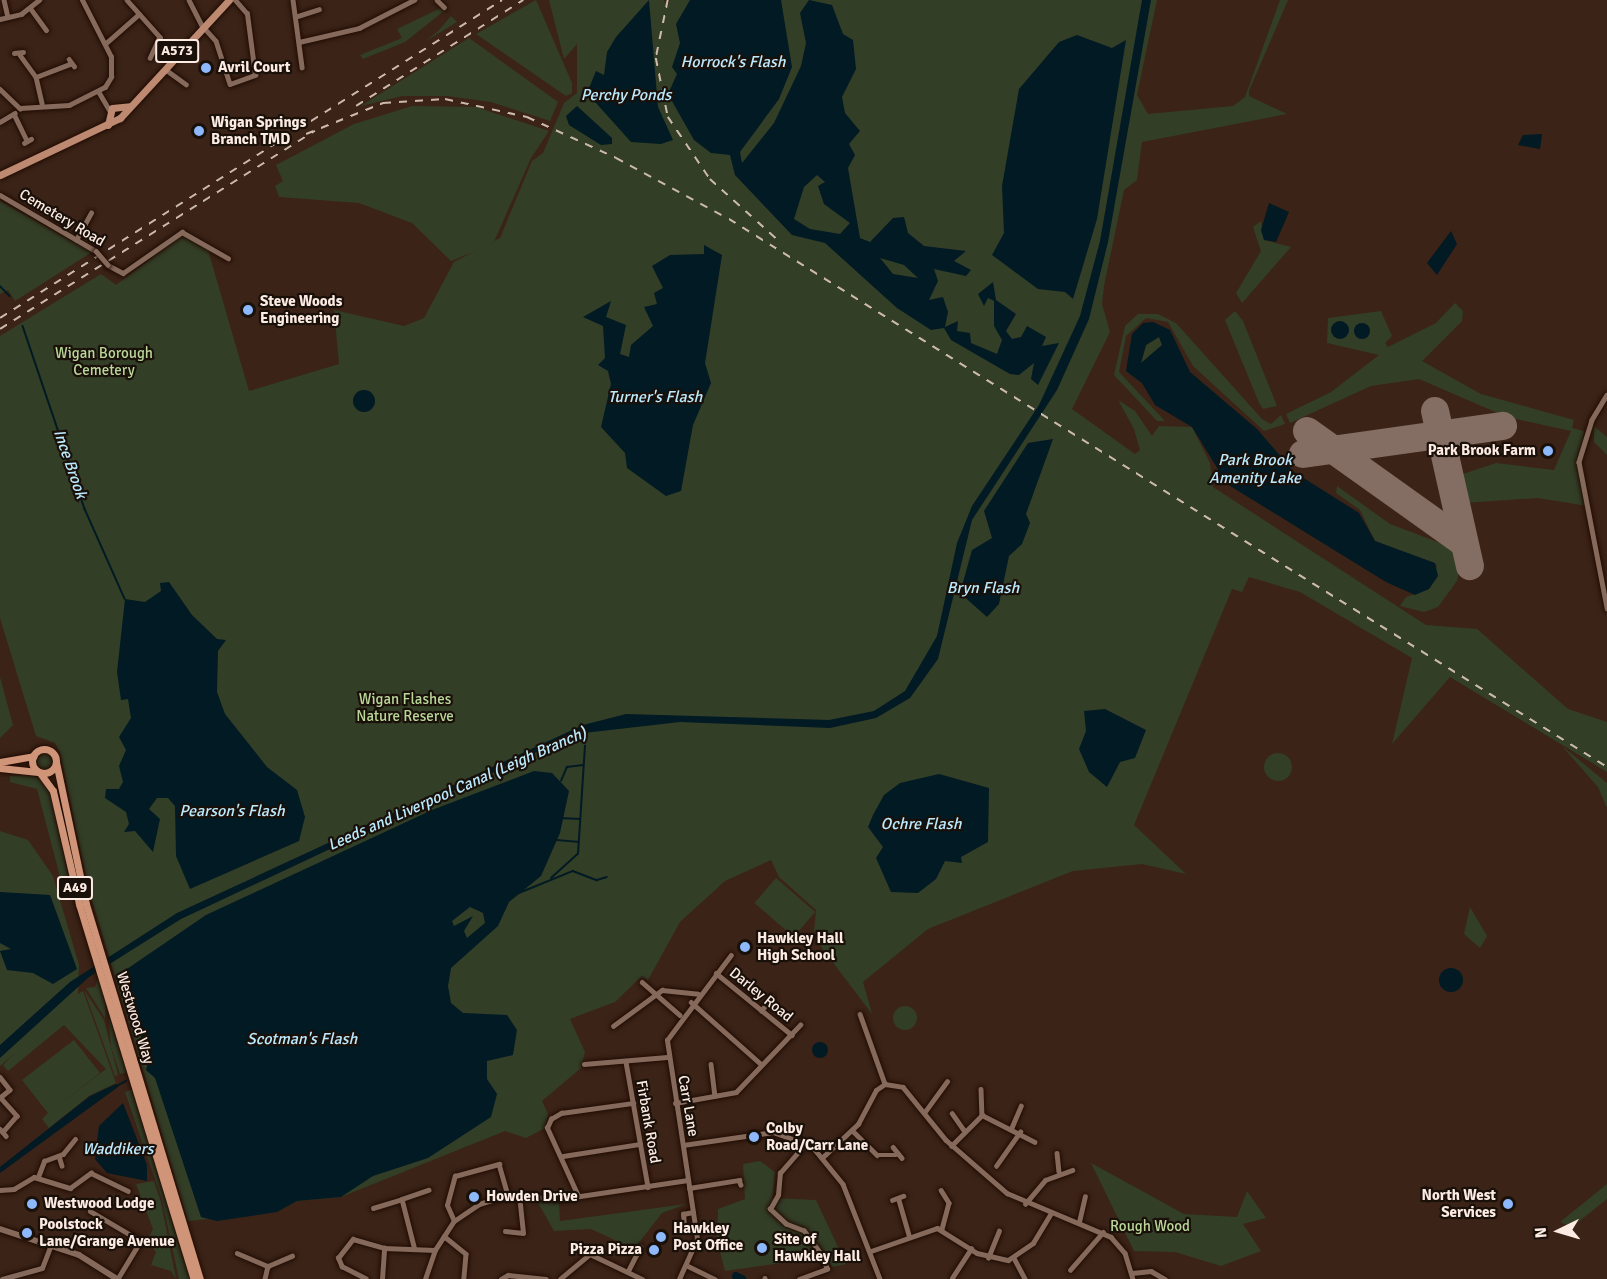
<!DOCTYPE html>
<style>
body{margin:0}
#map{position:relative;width:1607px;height:1279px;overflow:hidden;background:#3b2317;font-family:Signika,sans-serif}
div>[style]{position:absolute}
.green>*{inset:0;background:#333e27;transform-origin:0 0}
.round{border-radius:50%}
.water>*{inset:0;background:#011a23}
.stream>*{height:1.5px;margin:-0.75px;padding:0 0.75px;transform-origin:0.75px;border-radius:0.75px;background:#011a23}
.river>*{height:8px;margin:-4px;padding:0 4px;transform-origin:4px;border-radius:4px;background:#011a23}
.runway>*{height:28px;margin:-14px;padding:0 14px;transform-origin:14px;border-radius:14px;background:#846e64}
.roads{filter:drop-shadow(0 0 2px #210c03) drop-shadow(0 0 2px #210c03)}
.minor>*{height:4.5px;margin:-2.25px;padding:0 2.25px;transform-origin:2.25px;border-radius:2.25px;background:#85695b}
.secondary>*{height:6px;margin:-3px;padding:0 3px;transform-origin:3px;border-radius:3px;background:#85695b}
.primary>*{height:7px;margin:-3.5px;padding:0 3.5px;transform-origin:3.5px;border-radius:3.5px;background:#bd8971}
.trunk>*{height:7px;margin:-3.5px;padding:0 3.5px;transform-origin:3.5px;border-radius:3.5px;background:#d09478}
.trunk>.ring{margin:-3.5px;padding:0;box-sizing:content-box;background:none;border:7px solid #d09478;border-radius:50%}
.rail>*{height:1.5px;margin-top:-0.75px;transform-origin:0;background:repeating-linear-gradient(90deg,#ccb9b0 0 8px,transparent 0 16px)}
.bridges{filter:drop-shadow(0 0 2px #210c03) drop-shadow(0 0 2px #210c03)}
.minor-bridge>*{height:4.5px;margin:-2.25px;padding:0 2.25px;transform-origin:2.25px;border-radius:2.25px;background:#85695b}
.dots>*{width:16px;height:16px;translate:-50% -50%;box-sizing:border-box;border:3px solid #1a100a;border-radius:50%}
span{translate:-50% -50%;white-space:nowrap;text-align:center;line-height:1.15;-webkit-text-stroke:4.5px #1a100a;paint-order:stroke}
.shield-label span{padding:2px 4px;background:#1a100a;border:2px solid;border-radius:4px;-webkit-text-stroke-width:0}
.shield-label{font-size:14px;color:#fcebe3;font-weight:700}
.poi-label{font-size:15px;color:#fcebe3;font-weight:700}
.left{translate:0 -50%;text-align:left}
.right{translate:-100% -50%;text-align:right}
.street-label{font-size:15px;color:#fcebe3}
.park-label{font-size:15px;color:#b9d798}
.water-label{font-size:16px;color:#bbe9fd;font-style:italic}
.north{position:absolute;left:1529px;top:1201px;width:60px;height:60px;-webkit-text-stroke:4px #1a100a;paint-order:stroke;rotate:265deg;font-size:16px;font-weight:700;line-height:24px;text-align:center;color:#fcebe3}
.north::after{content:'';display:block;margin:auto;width:21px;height:27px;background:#fcebe3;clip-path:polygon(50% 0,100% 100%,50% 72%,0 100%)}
</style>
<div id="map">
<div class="green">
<i style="clip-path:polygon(536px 0,572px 83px,572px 93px,566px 96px,476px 34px)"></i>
<i style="clip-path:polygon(549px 0,664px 0,667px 7px,670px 0,1157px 0,1137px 95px,1148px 114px,1233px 106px,1245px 97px,1280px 0,1288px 0,1249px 91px,1249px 96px,1287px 114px,1142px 142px,1137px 180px,1124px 190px,1104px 286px,1102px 304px,1110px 332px,1072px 409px,1135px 454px,1140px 450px,1134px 429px,1118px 400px,1135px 411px,1152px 436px,1159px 426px,1192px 427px,1210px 463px,1213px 487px,1426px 625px,1477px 629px,1568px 709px,1607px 722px,1607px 772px,1450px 677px,1392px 744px,1412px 658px,1300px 592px,1249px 577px,1242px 592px,1232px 589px,1134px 825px,1186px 874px,1142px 864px,1073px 871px,928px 929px,863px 982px,872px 1014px,822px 948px,814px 931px,816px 910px,779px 877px,771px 860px,725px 881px,680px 922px,648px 980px,642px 976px,615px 1002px,570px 1019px,585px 1052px,581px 1068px,542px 1101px,548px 1114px,545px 1128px,526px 1138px,505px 1131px,341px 1197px,297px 1201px,277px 1212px,188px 1221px,89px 890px,60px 752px,55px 743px,36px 736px,0 618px,0 336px,101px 274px,116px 285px,183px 235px,208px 250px,249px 391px,339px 364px,334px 310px,404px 326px,424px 318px,454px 262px,500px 238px,532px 161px,543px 153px,564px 103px,577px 93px,577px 44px,564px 59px)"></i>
<i style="clip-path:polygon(441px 8px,444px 11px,405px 42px,363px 59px,360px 55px,402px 38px,397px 29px)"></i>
<i style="clip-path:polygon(451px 16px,457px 22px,426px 41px,439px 30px)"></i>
<i style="clip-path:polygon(469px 38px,558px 102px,550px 121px,491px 102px,447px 96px,402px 96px,361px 106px)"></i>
<i style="clip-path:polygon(412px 106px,476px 107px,549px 131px,531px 158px,493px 244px,451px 261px,412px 223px,359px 203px,279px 197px,275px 186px,283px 181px,276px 165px,354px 124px)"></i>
<i style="clip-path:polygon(0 201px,64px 237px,92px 252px,15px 301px,8px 290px,0 294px)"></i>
<i style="clip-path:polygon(1261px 221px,1264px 240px,1291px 247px,1242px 303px,1236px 293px,1261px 251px,1253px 227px)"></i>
<i style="clip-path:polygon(1455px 303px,1463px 311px,1462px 321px,1422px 361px,1481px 394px,1574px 420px,1572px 428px,1584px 431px,1579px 468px,1587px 506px,1538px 498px,1463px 503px,1457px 476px,1496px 463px,1554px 470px,1571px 431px,1507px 417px,1419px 379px,1371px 386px,1290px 423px,1286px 414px,1331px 392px,1379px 355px,1327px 343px,1328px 318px,1381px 311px,1392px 336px,1385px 343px,1388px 347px,1436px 323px)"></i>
<i style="clip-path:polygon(1235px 311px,1243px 321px,1277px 406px,1263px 409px,1259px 403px,1225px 320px)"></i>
<i style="clip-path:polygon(1138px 314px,1158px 314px,1176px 323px,1262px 419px,1271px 424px,1281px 415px,1285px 424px,1264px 431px,1193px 366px,1168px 322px,1146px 318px,1126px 336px,1119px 372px,1165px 421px,1157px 421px,1114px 375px,1125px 326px)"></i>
<i style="clip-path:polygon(1159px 337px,1162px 345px,1141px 363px,1146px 345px)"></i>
<i style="clip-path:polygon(1594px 426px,1607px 437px,1607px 455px,1594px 442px)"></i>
<i style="clip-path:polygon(1337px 486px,1390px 524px,1456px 549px,1461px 563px,1457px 581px,1438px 607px,1424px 612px,1400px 606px,1406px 597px,1429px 589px,1437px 565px,1375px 541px,1360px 510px,1336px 493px)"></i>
<i style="clip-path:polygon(0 677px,13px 725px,0 738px)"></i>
<i style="clip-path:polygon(1561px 745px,1607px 783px,1607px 808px,1598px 787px)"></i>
<i class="round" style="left:35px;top:752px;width:18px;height:18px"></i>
<i class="round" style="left:1264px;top:753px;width:28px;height:28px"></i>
<i style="clip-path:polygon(25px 775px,42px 778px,50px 791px,70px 883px,62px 884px,37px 789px,10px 782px,10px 776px)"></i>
<i style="clip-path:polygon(0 831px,28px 840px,53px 876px,79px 965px,78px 994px,83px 991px,116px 1083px,89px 1096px,49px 1128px,42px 1119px,48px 1113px,22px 1080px,74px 1040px,100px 1073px,50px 1112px,106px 1069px,64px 1025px,8px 1071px,3px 1065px,15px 1053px,0 1066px)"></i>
<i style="left:776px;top:878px;width:52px;height:33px;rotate:41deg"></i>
<i style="clip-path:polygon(1470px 907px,1487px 936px,1480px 948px,1464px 934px)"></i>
<i style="clip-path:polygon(98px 979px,106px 1003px,105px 1018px,86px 988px,95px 987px)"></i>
<i style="clip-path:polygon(84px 990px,104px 1020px,118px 1075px,115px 1076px)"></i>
<i class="round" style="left:893px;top:1006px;width:24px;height:24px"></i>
<i style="clip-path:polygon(108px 1008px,127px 1072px,120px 1074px,111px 1047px)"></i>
<i style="clip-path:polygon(133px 1089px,191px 1279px,179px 1279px,162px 1200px,125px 1092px)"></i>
<i style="clip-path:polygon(760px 1161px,775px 1172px,772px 1198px,816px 1200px,846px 1264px,832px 1267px,822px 1250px,797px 1261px,725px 1271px,717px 1240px,718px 1209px,745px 1199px,743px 1164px)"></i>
<i style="clip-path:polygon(1091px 1163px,1184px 1214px,1237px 1217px,1247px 1191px,1266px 1218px,1243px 1224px,1261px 1251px,1221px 1266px,1175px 1252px,1134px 1251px)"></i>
<i style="clip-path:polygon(154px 1181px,161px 1202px,176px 1279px,171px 1271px,151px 1265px,156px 1252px,147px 1241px,153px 1229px,136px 1184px)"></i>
<i style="clip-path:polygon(1607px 1184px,1607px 1199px,1572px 1227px,1560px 1222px)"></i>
<i style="clip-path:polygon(537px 1201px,559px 1203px,560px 1221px,686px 1204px,662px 1213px,634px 1249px,591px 1229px,554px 1231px)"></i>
</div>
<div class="water">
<i style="clip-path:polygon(649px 0,658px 107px,673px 140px,661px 144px,631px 142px,587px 93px,596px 71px,604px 75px,607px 52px,616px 37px)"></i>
<i style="clip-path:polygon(evenodd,690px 0,781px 0,792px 67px,779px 99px,740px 152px,742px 163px,774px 123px,801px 66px,806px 43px,800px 13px,809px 0,832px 5px,843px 34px,853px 40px,856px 69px,842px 97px,845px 113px,860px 131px,849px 144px,855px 155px,848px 168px,860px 238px,870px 242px,893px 218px,904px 217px,908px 233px,924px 246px,966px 251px,954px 261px,971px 270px,966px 276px,934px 269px,938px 281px,929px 300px,943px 297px,948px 312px,945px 327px,958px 321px,957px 331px,970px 333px,971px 343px,997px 354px,1002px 340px,994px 326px,994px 301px,988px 298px,984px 306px,978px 294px,993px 282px,996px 300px,1016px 314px,1006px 331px,1012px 339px,1021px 337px,1027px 326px,1046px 337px,1042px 346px,1059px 343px,1038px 385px,1031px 379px,1034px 363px,1019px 375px,1010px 374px,951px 340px,944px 328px,931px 330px,897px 308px,825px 243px,792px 235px,735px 175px,730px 155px,711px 153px,694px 140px,668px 94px,677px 74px,672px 67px,680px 43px,676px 24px,690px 0,817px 175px,825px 182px,818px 186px,824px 204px,850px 223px,840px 234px,810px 229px,794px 219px,804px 187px,817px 175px,690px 0,880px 258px,904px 265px,918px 278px,893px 274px,880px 258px)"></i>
<i style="clip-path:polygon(1142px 0,1151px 0,1108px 242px,1089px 319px,1057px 390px,972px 520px,938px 659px,910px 698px,876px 718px,830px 728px,680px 722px,575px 734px,181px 919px,89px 977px,0 1058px,0 1045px,70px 982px,177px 913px,583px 725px,626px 714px,829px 720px,874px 711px,905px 691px,937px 636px,957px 543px,972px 506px,1039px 405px,1080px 316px,1100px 241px)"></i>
<i style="clip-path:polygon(1077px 35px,1112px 48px,1126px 40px,1097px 219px,1073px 299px,1065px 292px,1038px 289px,992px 255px,1004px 233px,1002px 186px,1019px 89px,1059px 42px)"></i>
<i style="clip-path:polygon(577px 106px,612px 138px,612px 144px,601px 145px,569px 125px,566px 116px)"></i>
<i style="clip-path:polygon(1542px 134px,1540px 149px,1518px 145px,1523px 135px)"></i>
<i style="clip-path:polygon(1269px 203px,1289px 212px,1276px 242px,1264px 240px,1261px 230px)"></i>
<i style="clip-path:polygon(1451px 231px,1457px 244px,1437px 275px,1427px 263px)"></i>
<i style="clip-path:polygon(704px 245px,722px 255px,705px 363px,711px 383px,693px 425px,681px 491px,666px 496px,627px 468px,625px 453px,601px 427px,611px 384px,608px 371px,598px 365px,605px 358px,603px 326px,583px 317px,611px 301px,606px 317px,626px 325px,620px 354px,629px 357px,631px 345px,653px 326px,644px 307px,657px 304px,654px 293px,663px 288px,652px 266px,670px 255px,704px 254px)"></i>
<i class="round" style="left:1331px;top:321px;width:18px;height:18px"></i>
<i style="clip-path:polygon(evenodd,1153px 322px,1170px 330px,1190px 372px,1257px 429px,1294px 472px,1359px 513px,1375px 541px,1435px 563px,1438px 576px,1429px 589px,1415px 595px,1386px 582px,1227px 484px,1192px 427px,1155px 405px,1142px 383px,1126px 371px,1132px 334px,1143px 323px,1153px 322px,1159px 337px,1162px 345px,1141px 363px,1146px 345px,1159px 337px)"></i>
<i class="round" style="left:1354px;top:323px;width:16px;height:16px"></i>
<i class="round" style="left:353px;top:390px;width:22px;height:22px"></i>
<i style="clip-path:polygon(1053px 439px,1026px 514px,1030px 523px,1022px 544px,1009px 556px,999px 604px,987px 617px,960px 593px,972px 550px,992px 538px,984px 511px,1028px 443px)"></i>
<i style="clip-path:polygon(169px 582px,192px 615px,217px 639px,226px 640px,218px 651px,217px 692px,225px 714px,267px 767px,297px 790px,305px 817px,299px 841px,190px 889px,176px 856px,175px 806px,168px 798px,157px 798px,149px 809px,160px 819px,153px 852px,135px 831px,124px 832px,129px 824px,126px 812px,105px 798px,106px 789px,119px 789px,123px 782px,119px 766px,126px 750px,119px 737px,131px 718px,128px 699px,121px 700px,117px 672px,125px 599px,145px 602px,161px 591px,160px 583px)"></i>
<i style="clip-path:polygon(1105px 709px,1146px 730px,1135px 758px,1120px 762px,1107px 787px,1089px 772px,1079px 749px,1086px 731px,1084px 711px)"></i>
<i style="clip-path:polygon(evenodd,534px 771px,552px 773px,569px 791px,560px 833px,541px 876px,509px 902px,498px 926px,451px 968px,448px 986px,451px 1003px,463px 1013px,507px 1015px,517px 1030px,513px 1055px,487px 1061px,487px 1079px,497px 1094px,491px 1117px,428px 1158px,373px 1176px,341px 1197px,297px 1201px,277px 1212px,217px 1221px,201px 1217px,155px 1078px,146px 1070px,149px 1059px,125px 992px,124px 971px,206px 915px,432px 810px,534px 771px,470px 907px,483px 913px,485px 923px,467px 938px,464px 931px,473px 916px,454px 926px,452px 921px,470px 907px)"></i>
<i style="clip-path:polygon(939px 774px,989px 788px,988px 842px,961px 857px,962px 863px,945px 861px,936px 879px,918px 893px,891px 892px,876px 858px,883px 847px,868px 827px,873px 815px,884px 795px,900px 783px)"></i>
<i style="clip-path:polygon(0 892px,50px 895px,77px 969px,53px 984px,33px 973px,7px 970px,0 951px,11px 949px,0 943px)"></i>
<i class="round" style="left:1439px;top:968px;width:24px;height:24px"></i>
<i class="round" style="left:812px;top:1042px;width:16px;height:16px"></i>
<i style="clip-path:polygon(116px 1084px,118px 1087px,0 1173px,0 1167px,90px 1096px)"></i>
<i style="clip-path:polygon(123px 1103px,147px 1165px,147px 1181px,107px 1173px,95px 1159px,99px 1126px)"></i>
</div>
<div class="stream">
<i style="left:0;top:286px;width:14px;rotate:45deg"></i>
<i style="left:23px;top:326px;width:193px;rotate:71.3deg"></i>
<i style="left:85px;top:509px;width:98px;rotate:66deg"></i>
<i style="left:561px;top:781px;width:15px;rotate:-67deg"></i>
<i style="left:567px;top:767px;width:16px;rotate:-7deg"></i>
<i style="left:560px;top:818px;width:20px;rotate:3deg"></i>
<i style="left:557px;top:840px;width:21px;rotate:5deg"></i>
<i style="left:551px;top:878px;width:36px;rotate:-42deg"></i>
<i style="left:578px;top:854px;width:108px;rotate:-86.3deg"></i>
<i style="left:519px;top:893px;width:58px;rotate:-22.2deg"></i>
<i style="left:573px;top:871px;width:26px;rotate:21deg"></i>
<i style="left:597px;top:880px;width:10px;rotate:-17deg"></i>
<i style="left:117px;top:1086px;width:10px;rotate:-29deg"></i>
</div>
<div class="river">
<i style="left:736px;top:1276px;width:7px;rotate:27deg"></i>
</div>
<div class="runway">
<i style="left:1435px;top:411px;width:159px;rotate:77.3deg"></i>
<i style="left:1307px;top:431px;width:193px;rotate:35.5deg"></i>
<i style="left:1303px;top:454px;width:202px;rotate:-8deg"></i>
</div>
<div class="roads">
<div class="minor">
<i style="left:4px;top:0;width:17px;rotate:77deg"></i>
<i style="left:127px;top:0;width:50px;rotate:48.3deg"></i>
<i style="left:160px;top:37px;width:23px;rotate:115deg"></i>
<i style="left:189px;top:0;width:28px;rotate:63deg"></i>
<i style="left:293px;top:0;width:68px;rotate:82.3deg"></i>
<i style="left:437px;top:0;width:10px;rotate:45deg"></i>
<i style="left:31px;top:9px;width:26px;rotate:54deg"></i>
<i style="left:295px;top:17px;width:25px;rotate:-18deg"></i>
<i style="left:0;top:19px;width:22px;rotate:-13deg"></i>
<i style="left:21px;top:14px;width:23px;rotate:-38deg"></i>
<i style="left:207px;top:31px;width:13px;rotate:48deg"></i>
<i style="left:216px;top:41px;width:45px;rotate:72deg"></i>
<i style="left:230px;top:84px;width:27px;rotate:-20deg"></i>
<i style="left:255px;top:75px;width:62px;rotate:-97.5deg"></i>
<i style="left:247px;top:14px;width:18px;rotate:-131deg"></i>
<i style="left:299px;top:42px;width:62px;rotate:-13.1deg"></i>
<i style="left:359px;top:28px;width:62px;rotate:-27deg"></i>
<i style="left:105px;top:44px;width:45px;rotate:-41.4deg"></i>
<i style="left:14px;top:53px;width:9px;rotate:-6deg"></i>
<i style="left:20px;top:55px;width:27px;rotate:54deg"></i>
<i style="left:36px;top:77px;width:27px;rotate:77deg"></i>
<i style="left:69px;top:59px;width:9px;rotate:54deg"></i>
<i style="left:165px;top:69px;width:26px;rotate:36deg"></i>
<i style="left:36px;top:77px;width:36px;rotate:-21deg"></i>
<i style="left:0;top:89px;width:28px;rotate:44deg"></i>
<i style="left:20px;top:108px;width:49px;rotate:-3.5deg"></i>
<i style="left:69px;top:105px;width:40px;rotate:-26.6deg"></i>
<i style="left:105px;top:87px;width:12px;rotate:-59deg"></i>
<i style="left:111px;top:77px;width:20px;rotate:-90deg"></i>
<i style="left:111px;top:57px;width:64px;rotate:-117deg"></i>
<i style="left:99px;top:92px;width:22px;rotate:60deg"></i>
<i style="left:15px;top:116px;width:25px;rotate:64deg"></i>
<i style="left:0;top:122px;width:17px;rotate:-31deg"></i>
<i style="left:24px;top:143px;width:8px;rotate:-30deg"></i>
<i style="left:0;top:195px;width:111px;rotate:30.3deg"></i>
<i style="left:76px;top:240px;width:31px;rotate:-61deg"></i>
<i style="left:108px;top:265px;width:17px;rotate:28deg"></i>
<i style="left:123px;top:273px;width:72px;rotate:-34.8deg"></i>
<i style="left:182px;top:232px;width:53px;rotate:29.5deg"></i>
<i style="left:1607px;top:395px;width:29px;rotate:121deg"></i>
<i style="left:1592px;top:420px;width:44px;rotate:107.2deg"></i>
<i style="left:1579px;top:462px;width:149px;rotate:79.1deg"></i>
<i style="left:716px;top:973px;width:98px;rotate:39.2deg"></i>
<i style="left:642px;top:982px;width:50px;rotate:41deg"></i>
<i style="left:691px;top:1002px;width:94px;rotate:41.5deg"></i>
<i style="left:761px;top:1011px;width:18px;rotate:-52deg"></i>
<i style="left:860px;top:1014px;width:74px;rotate:70.3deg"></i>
<i style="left:613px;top:1026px;width:61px;rotate:-36.3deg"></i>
<i style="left:662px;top:990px;width:36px;rotate:6deg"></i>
<i style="left:626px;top:1062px;width:127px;rotate:80deg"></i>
<i style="left:584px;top:1064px;width:83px;rotate:-4.8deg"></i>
<i style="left:711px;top:1064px;width:32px;rotate:83deg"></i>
<i style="left:0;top:1077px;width:16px;rotate:52deg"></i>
<i style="left:10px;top:1090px;width:13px;rotate:141deg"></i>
<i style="left:981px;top:1089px;width:26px;rotate:88deg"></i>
<i style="left:1px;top:1098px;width:24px;rotate:48deg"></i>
<i style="left:17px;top:1116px;width:21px;rotate:131deg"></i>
<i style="left:675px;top:1103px;width:62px;rotate:-10.2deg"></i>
<i style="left:736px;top:1092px;width:93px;rotate:-46.3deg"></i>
<i style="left:924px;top:1113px;width:39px;rotate:-54deg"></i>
<i style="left:952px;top:1113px;width:21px;rotate:55deg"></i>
<i style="left:0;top:1129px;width:9px;rotate:49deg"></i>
<i style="left:1011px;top:1129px;width:25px;rotate:-67deg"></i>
<i style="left:853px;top:1131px;width:34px;rotate:45deg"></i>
<i style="left:877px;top:1155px;width:19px"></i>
<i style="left:683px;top:1145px;width:91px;rotate:-8.2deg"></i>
<i style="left:773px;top:1132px;width:41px;rotate:19.7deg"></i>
<i style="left:812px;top:1146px;width:49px;rotate:50.8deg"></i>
<i style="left:843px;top:1184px;width:102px;rotate:68.7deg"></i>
<i style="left:951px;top:1146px;width:44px;rotate:-45deg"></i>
<i style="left:982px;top:1115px;width:59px;rotate:27deg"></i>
<i style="left:893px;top:1147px;width:14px;rotate:51deg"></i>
<i style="left:1057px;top:1153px;width:18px;rotate:84deg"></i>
<i style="left:59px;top:1156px;width:10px;rotate:73deg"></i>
<i style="left:563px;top:1156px;width:78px;rotate:-8.9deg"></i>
<i style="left:824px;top:1156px;width:47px;rotate:-43.3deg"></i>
<i style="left:858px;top:1124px;width:38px;rotate:-62deg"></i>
<i style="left:876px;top:1090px;width:11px;rotate:-34deg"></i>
<i style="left:885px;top:1084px;width:18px;rotate:9deg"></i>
<i style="left:903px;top:1087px;width:68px;rotate:50.9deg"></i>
<i style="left:946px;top:1140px;width:81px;rotate:41deg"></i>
<i style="left:1007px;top:1193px;width:113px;rotate:22.9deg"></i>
<i style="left:1111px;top:1237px;width:21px;rotate:49deg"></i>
<i style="left:1125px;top:1253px;width:27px;rotate:73deg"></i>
<i style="left:996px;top:1166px;width:42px;rotate:-54.8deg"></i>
<i style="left:38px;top:1177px;width:17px;rotate:-69deg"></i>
<i style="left:44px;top:1161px;width:20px;rotate:-20deg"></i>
<i style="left:63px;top:1154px;width:19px;rotate:-51deg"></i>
<i style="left:689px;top:1188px;width:51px;rotate:-9.1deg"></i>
<i style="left:739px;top:1180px;width:5px;rotate:68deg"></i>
<i style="left:0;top:1190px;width:14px;rotate:-4deg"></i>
<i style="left:14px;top:1189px;width:23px;rotate:-31deg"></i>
<i style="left:34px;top:1177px;width:38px;rotate:17deg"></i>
<i style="left:70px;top:1188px;width:26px;rotate:-36deg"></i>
<i style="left:91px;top:1173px;width:41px;rotate:25.9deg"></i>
<i style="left:941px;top:1190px;width:15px;rotate:58deg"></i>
<i style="left:949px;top:1203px;width:27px;rotate:105deg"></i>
<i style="left:578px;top:1196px;width:75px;rotate:-114.5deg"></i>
<i style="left:547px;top:1128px;width:10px;rotate:-66deg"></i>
<i style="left:551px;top:1119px;width:12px;rotate:-31deg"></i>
<i style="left:561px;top:1113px;width:73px;rotate:-7.9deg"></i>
<i style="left:402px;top:1199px;width:28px;rotate:-19deg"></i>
<i style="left:892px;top:1200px;width:12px;rotate:-20deg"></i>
<i style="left:899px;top:1200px;width:37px;rotate:74deg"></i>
<i style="left:1025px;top:1204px;width:31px;rotate:-50deg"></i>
<i style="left:1045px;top:1180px;width:29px;rotate:-20deg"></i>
<i style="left:373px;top:1208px;width:30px;rotate:-17deg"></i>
<i style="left:402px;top:1199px;width:49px;rotate:75.7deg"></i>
<i style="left:90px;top:1211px;width:59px;rotate:30.5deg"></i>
<i style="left:141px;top:1241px;width:44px;rotate:121.2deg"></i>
<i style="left:454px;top:1221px;width:17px;rotate:-114deg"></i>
<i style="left:447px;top:1205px;width:30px;rotate:-75deg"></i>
<i style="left:455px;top:1176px;width:46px;rotate:-15.3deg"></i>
<i style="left:499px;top:1164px;width:32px;rotate:74deg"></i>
<i style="left:1079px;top:1222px;width:26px;rotate:-77deg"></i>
<i style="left:684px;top:1227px;width:13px;rotate:-94deg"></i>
<i style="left:683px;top:1214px;width:10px;rotate:-11deg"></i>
<i style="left:505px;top:1231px;width:18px;rotate:6deg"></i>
<i style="left:523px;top:1233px;width:38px;rotate:-96deg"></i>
<i style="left:444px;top:1236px;width:28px;rotate:39deg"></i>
<i style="left:466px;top:1254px;width:25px;rotate:95deg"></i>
<i style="left:871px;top:1251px;width:70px;rotate:-19.2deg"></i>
<i style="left:937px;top:1228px;width:47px;rotate:32deg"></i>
<i style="left:977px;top:1253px;width:32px;rotate:13deg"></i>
<i style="left:1008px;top:1260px;width:30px;rotate:-34deg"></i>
<i style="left:1033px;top:1243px;width:33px;rotate:-59deg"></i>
<i style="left:237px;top:1253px;width:34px;rotate:23deg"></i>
<i style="left:268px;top:1266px;width:13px;rotate:103deg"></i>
<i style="left:988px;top:1258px;width:29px;rotate:-68deg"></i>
<i style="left:1014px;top:1258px;width:24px;rotate:62deg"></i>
<i style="left:686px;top:1265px;width:32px;rotate:26deg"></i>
<i style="left:268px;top:1266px;width:26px;rotate:-23deg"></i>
<i style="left:1070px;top:1270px;width:50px;rotate:-49deg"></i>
<i style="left:628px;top:1271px;width:27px;rotate:-63deg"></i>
<i style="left:1132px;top:1273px;width:19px;rotate:-6deg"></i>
<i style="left:1151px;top:1271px;width:16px;rotate:30deg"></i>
<i style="left:765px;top:1278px;width:1px;rotate:90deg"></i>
<i style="left:952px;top:1278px;width:35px;rotate:-57deg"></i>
<i style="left:2px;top:1279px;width:41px;rotate:-15.4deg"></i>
<i style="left:42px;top:1268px;width:25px;rotate:-69deg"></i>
<i style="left:366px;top:1279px;width:27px;rotate:-153deg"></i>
<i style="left:342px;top:1267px;width:10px;rotate:-114deg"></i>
<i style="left:338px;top:1258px;width:24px;rotate:-52deg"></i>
<i style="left:353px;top:1239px;width:32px;rotate:16deg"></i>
<i style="left:382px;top:1279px;width:31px;rotate:-86deg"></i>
<i style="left:384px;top:1248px;width:51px;rotate:2.2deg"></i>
<i style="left:425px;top:1279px;width:31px;rotate:-71deg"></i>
<i style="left:435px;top:1250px;width:35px;rotate:-57deg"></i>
<i style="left:454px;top:1221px;width:30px;rotate:-34deg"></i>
<i style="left:479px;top:1204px;width:30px;rotate:-17deg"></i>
<i style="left:508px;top:1195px;width:52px;rotate:4.4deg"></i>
<i style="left:560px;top:1199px;width:129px;rotate:-8.4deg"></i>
<i style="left:501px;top:1279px;width:8px;rotate:-30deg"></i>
<i style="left:508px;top:1275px;width:38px;rotate:6deg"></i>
<i style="left:560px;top:1279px;width:39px;rotate:-40deg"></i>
<i style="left:590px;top:1254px;width:58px;rotate:25.7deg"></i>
<i style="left:679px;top:1279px;width:44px;rotate:-65.8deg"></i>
<i style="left:697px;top:1239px;width:201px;rotate:-98.6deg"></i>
<i style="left:667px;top:1040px;width:106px;rotate:-53deg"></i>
<i style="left:799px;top:1279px;width:30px;rotate:-20deg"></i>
<i style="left:827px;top:1269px;width:17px;rotate:-114deg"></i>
<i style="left:820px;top:1253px;width:27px;rotate:-126deg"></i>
<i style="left:804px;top:1231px;width:19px;rotate:-159deg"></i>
<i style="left:786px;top:1224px;width:22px;rotate:-137deg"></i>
<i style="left:770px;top:1209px;width:16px;rotate:-60deg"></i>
<i style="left:778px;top:1195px;width:22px;rotate:-85deg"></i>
<i style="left:780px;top:1173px;width:40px;rotate:-49deg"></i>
</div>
<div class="secondary">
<i style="left:0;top:1229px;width:83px;rotate:18.2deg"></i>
<i style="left:79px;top:1255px;width:45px;rotate:32.3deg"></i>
</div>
<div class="primary">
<i style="left:108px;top:125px;width:17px;rotate:-77deg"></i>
<i style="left:112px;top:108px;width:18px;rotate:-6deg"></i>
<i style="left:0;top:175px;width:133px;rotate:-25.4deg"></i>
<i style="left:120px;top:118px;width:161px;rotate:-47.3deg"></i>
</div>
<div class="trunk">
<i class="ring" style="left:32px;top:749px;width:17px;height:17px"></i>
<i style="left:0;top:762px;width:34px;rotate:-10deg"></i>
<i style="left:56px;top:762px;width:145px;rotate:78.1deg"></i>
<i style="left:86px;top:904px;width:392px;rotate:73.1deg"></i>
<i style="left:0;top:768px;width:38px;rotate:6deg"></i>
<i style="left:40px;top:773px;width:22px;rotate:54deg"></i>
<i style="left:53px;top:791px;width:116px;rotate:77deg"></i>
<i style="left:79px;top:904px;width:392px;rotate:73deg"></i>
</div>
</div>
<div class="rail">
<i style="left:668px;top:0;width:59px;rotate:101.7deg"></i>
<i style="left:656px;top:58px;width:60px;rotate:78.5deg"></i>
<i style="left:668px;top:117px;width:75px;rotate:55.9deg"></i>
<i style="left:710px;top:179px;width:94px;rotate:42deg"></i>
<i style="left:356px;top:106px;width:198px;rotate:-32.4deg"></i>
<i style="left:306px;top:134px;width:83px;rotate:-21.9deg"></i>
<i style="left:383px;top:103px;width:62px;rotate:-3.7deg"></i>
<i style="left:445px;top:99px;width:84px;rotate:12.4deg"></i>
<i style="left:527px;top:117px;width:98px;rotate:24.7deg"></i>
<i style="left:616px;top:158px;width:128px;rotate:28.4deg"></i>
<i style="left:729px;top:219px;width:1035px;rotate:31.97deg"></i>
<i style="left:0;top:318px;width:594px;rotate:-32.35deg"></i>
<i style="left:0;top:329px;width:372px;rotate:-32.2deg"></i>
</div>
<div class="bridges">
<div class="minor-bridge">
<i style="left:96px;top:251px;width:18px;rotate:49deg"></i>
</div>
</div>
<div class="dots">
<i style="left:206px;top:68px;background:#8db9fc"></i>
<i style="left:199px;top:131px;background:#8db9fc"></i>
<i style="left:248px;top:310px;background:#8db9fc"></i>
<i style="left:1548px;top:451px;background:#8db9fc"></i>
<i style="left:745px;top:947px;background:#8db9fc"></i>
<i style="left:754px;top:1137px;background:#8db9fc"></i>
<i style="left:474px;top:1197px;background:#8db9fc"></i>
<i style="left:32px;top:1204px;background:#8db9fc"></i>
<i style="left:1508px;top:1204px;background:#8db9fc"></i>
<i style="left:27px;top:1233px;background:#8db9fc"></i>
<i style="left:661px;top:1237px;background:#8db9fc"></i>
<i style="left:762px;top:1248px;background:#8db9fc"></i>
<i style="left:654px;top:1250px;background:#8db9fc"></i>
</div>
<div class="shield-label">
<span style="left:177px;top:51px">A573</span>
<span style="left:75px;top:888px">A49</span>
</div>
<div class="poi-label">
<span class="left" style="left:218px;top:68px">Avril Court</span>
<span class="left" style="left:211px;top:131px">Wigan Springs<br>Branch TMD</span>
<span class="left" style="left:260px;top:310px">Steve Woods<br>Engineering</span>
<span class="right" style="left:1536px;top:451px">Park Brook Farm</span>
<span class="left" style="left:757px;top:947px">Hawkley Hall<br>High School</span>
<span class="left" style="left:766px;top:1137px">Colby<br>Road/Carr Lane</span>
<span class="right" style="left:1496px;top:1204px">North West<br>Services</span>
<span class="left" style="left:486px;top:1197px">Howden Drive</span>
<span class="left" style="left:44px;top:1204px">Westwood Lodge</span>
<span class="left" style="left:39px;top:1233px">Poolstock<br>Lane/Grange Avenue</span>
<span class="left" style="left:673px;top:1237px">Hawkley<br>Post Office</span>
<span class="left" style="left:774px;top:1248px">Site of<br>Hawkley Hall</span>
<span class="right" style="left:642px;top:1250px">Pizza Pizza</span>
</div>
<div class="street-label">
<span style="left:62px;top:218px;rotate:31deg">Cemetery Road</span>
<span style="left:761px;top:995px;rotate:39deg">Darley Road</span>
<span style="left:135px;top:1018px;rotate:73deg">Westwood Way</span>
<span style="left:688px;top:1106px;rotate:80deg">Carr Lane</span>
<span style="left:648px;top:1122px;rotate:80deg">Firbank Road</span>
</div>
<div class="park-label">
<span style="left:104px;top:362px">Wigan Borough<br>Cemetery</span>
<span style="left:405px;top:708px">Wigan Flashes<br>Nature Reserve</span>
<span style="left:1150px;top:1227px">Rough Wood</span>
</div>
<div class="water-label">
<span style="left:733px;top:62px">Horrock's Flash</span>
<span style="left:626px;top:95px">Perchy Ponds</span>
<span style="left:655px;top:397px">Turner's Flash</span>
<span style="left:1255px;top:469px">Park Brook<br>Amenity Lake</span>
<span style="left:70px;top:464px;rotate:71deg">Ince Brook</span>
<span style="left:983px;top:588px">Bryn Flash</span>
<span style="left:457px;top:789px;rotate:-24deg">Leeds and Liverpool Canal (Leigh Branch)</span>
<span style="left:232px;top:811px">Pearson's Flash</span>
<span style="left:921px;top:824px">Ochre Flash</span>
<span style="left:302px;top:1039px">Scotman's Flash</span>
<span style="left:118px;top:1149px">Waddikers</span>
</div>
<div class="north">N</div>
</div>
